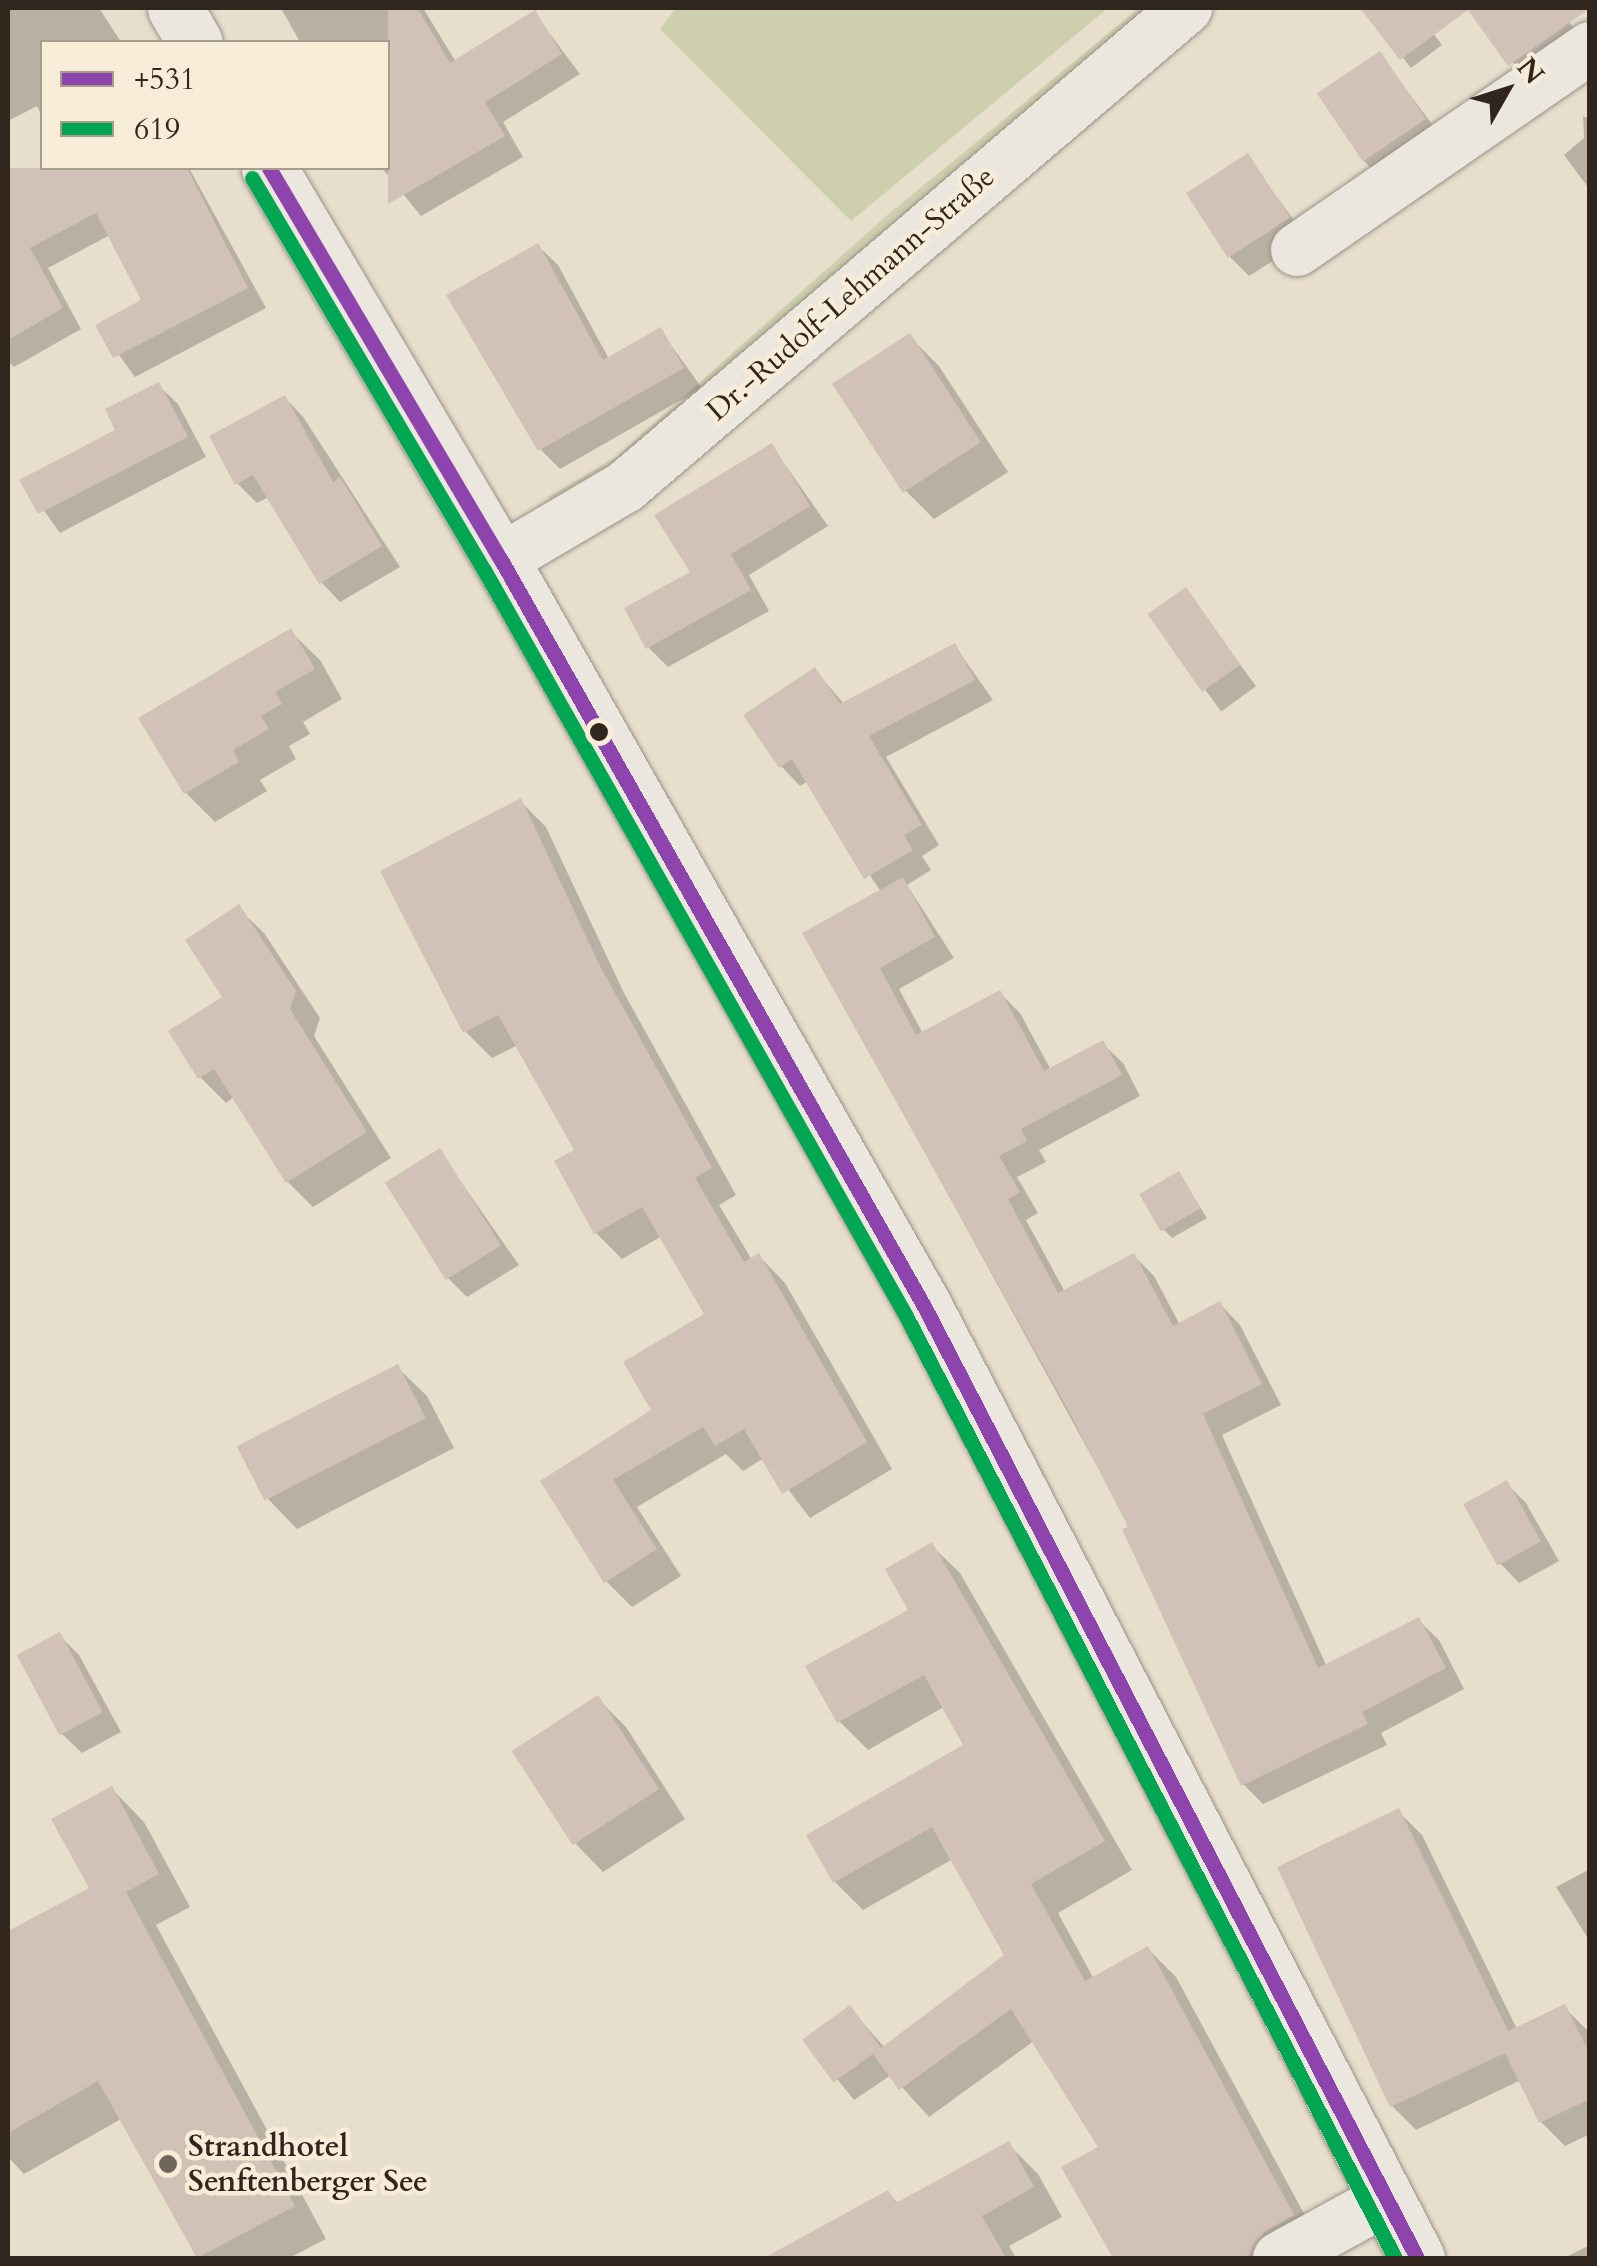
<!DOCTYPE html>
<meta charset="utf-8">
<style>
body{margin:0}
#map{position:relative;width:1597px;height:2266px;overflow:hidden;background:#e7decc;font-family:Cardo,serif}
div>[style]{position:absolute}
.green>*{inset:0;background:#cecfad}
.shadow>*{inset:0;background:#0003;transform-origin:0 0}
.building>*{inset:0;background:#d2c1b7;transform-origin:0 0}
.roads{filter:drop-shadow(0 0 2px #999287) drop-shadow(0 0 2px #999287)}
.street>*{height:52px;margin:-26px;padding:0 26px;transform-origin:26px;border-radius:26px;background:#ece7de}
.secondary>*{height:55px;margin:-27.5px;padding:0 27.5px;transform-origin:27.5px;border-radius:27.5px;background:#ece7de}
.bus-1>*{height:15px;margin:-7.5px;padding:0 7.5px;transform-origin:7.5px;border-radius:7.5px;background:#8e44ad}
.bus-2>*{height:15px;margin:-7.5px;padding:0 7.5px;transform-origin:7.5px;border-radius:7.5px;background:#00a651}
.dots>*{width:28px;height:28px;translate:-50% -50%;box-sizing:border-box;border:5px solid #f7ecd7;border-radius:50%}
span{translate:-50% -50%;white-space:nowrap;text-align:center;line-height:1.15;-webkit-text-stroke:9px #f7ecd7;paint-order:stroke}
.street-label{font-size:30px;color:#31261e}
.poi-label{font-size:30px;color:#31261e;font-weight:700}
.left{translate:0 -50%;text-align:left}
.frame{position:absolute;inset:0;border:10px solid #31261e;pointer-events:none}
.legend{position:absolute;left:40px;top:40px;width:350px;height:130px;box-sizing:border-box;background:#f7ecd7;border:2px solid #a89d8d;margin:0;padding:12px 18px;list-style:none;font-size:30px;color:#31261e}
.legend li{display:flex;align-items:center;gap:20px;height:50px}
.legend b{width:50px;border:2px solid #a89d8d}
.north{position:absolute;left:1457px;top:40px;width:100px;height:100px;-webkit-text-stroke:8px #f7ecd7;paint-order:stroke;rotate:51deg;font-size:28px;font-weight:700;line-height:40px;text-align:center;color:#31261e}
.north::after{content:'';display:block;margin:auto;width:35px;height:45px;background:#31261e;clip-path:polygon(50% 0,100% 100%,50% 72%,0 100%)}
</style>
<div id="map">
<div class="green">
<i style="clip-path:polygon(676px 8px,1108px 8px,851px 221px,660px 29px)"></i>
<i style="clip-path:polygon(1139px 8px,1161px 8px,557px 509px,548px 497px,616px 457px,884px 218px)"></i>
</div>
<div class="shadow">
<i style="clip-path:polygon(8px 8px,99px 8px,121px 42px,42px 42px,42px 116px,37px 106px,8px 121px)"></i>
<i style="clip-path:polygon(281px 8px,423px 8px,456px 62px,535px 14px,580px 74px,503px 122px,523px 157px,421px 216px,382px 168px,388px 168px,388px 42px,300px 42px)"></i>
<i style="clip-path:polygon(1390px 8px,1414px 8px,1442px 45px,1411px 68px,1373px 20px)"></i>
<i style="clip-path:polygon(1470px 8px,1585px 8px,1568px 20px,1585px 45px,1530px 84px)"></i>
<i style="clip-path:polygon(1380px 55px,1444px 140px,1383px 180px,1364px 161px)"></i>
<i style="clip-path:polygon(1583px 116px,1590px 119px,1590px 190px,1564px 155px,1584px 138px)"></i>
<i style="clip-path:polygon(1247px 157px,1308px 239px,1249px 276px,1230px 257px)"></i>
<i style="clip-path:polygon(69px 168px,189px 168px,266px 308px,135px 377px,98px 326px,144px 301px,110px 235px,48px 268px,81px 329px,14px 367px,8px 361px,8px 200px)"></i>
<i style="clip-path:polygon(538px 246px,558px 265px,609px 359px,660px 330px,702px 388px,560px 469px,540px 449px)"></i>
<i style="clip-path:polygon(909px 336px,939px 366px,1008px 472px,934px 519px,905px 490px)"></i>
<i style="clip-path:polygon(158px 385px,178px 404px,206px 457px,60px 533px,23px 481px,118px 431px)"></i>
<i style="clip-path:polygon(285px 398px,304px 418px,400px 567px,340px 602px,321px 582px,269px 497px,257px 503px,237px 483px)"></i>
<i style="clip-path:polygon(772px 446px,828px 526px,749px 575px,769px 611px,668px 667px,648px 647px)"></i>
<i style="left:1186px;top:590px;width:119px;height:43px;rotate:54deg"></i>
<i style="clip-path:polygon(290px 631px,320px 660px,342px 699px,303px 722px,310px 734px,289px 746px,296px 759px,260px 780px,267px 791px,215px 822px,186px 793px)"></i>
<i style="clip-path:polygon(955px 646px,993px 700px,886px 757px,939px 845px,922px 856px,931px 870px,907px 885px,954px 958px,899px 989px,923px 1034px,1000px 993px,1020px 1013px,1051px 1070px,1102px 1043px,1123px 1063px,1140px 1096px,1039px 1150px,1046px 1162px,1017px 1177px,1038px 1213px,1026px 1220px,1065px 1292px,1134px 1256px,1154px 1276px,1180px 1325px,1220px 1304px,1240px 1325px,1281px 1405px,1222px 1435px,1327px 1667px,1418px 1620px,1439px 1640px,1464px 1689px,1381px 1733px,1387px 1745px,1263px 1804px,1243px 1784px,1131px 1528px,805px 934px,881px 892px,808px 781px,800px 786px,781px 766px,815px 670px,844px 704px)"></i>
<i style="clip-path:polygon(520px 801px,546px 827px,624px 993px,736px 1195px,719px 1205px,752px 1260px,759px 1256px,785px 1283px,892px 1469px,810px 1518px,764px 1458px,743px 1471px,726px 1454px,637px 1507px,681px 1576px,632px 1607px,606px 1581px,543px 1482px,654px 1411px,708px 1315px,662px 1236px,622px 1259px,596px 1233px,578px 1151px,518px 1045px,492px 1058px,466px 1032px,383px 872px)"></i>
<i style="clip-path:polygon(238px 908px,264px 933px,320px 1018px,314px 1036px,391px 1158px,313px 1207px,288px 1182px,234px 1097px,226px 1103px,200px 1077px,225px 997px)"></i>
<i style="clip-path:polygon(440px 1152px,519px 1265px,467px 1297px,448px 1278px)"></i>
<i style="clip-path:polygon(1179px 1174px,1207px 1218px,1172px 1238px,1163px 1229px)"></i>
<i style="clip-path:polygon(397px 1367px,427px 1396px,454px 1448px,297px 1529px,268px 1499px)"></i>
<i style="clip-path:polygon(1506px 1483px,1526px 1503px,1559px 1561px,1519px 1583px,1500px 1563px)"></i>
<i style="clip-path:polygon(931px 1545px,960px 1573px,1132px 1870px,1058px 1913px,1094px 1979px,1148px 1949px,1176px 1977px,1321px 2245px,1300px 2258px,1115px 2258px,1064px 2168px,1102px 2148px,1034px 2041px,929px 2117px,891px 2075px,854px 2100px,805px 2039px,850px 2008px,885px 2048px,1008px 1955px,953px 1859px,863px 1910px,835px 1882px,966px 1746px,944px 1707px,868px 1750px,839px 1721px,911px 1611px)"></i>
<i style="clip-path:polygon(59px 1635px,79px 1655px,121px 1732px,82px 1753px,62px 1734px)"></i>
<i style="clip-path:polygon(597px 1698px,626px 1727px,685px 1819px,603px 1872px,574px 1842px)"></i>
<i style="clip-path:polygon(112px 1789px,144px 1822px,190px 1907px,156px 1925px,326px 2239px,289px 2258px,197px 2258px,121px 2119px,24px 2174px,8px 2157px,8px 1934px,92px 1889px)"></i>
<i style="clip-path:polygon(1398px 1811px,1422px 1835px,1517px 2029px,1564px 2007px,1588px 2031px,1590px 2134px,1565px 2146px,1541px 2122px,1521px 2080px,1416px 2130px,1392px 2106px,1281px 1868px)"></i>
<i style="clip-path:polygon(1590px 1869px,1590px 1942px,1556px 1887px)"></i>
<i style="clip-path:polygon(1008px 2144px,1038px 2174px,1062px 2217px,1009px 2246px,1016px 2258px,796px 2258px,790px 2247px,888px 2193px,899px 2204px)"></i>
<i style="clip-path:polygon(1590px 2245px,1590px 2258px,1564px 2258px)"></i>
</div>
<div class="building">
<i style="clip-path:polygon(388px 8px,418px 9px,450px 63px,535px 10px,562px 54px,485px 102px,505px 136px,388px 204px)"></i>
<i style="clip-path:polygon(1360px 8px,1590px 8px,1508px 66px,1468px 10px,1400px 60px)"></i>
<i style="left:1380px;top:51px;width:82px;height:76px;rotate:56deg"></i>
<i style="left:1248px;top:153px;width:77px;height:74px;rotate:57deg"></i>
<i style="clip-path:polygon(8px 168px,187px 168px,248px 288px,113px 358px,95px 325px,141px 300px,96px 213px,30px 248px,63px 308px,8px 340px)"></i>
<i style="clip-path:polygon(538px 243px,603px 360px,661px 327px,684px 368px,538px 451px,446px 295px)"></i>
<i style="left:910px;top:333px;width:130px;height:93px;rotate:57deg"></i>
<i style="clip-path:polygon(159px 382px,188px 437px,38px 514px,19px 480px,115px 430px,105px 409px)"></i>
<i style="clip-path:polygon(285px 395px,333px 482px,340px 477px,382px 546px,319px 584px,253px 475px,235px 485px,209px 436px)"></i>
<i style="clip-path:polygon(772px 443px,810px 506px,731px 554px,751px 590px,646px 649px,624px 608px,690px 572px,654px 515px)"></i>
<i style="left:1186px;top:587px;width:95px;height:47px;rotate:55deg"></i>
<i style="clip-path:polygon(291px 628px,315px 669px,275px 692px,282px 704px,261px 716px,269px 729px,233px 750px,239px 762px,184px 794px,138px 718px)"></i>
<i style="clip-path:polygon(955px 643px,975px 680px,869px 736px,922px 825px,904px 835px,913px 850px,864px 879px,792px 759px,779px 768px,743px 715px,815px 667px,840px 704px)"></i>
<i style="clip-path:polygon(521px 798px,599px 964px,712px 1168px,695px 1178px,744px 1262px,759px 1253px,867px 1442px,782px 1494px,744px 1429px,715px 1446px,703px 1427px,613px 1480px,657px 1549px,604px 1583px,540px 1481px,651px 1410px,623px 1362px,704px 1314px,642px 1207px,594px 1234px,554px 1161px,574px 1150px,498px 1015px,463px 1033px,380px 871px)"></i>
<i style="clip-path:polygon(903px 877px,935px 937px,880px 968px,916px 1035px,1000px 990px,1044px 1071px,1103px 1040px,1122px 1075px,1021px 1129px,1027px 1141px,999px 1156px,1020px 1192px,1008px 1199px,1058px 1293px,1134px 1253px,1173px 1326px,1220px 1301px,1262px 1384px,1203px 1414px,1318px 1668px,1419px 1617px,1446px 1668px,1362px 1712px,1368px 1724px,1241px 1786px,1122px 1529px,1128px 1527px,1071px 1415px,802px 933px)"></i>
<i style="clip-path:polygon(239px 904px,296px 991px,290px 1009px,367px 1132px,286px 1183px,214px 1069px,198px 1079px,168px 1031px,222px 997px,185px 940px)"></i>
<i style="left:440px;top:1148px;width:115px;height:65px;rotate:58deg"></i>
<i style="left:1179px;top:1171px;width:43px;height:46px;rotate:60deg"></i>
<i style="left:398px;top:1364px;width:61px;height:181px;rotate:63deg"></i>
<i style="left:1507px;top:1480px;width:70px;height:50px;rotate:61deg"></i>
<i style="clip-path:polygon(932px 1542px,1105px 1841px,1031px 1884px,1085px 1981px,1148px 1946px,1294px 2215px,1264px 2232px,1247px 2258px,1113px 2258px,1061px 2167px,1098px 2147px,1011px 2009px,899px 2090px,873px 2054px,1004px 1955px,932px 1827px,833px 1883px,806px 1835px,963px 1745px,924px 1675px,837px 1723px,805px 1666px,908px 1610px,885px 1569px)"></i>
<i style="left:60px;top:1632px;width:91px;height:49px;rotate:62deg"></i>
<i style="left:598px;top:1695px;width:112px;height:103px;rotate:57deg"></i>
<i style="clip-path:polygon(112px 1786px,159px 1874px,126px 1892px,295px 2206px,197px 2258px,98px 2081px,8px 2133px,8px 1931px,89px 1888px,51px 1819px)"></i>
<i style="clip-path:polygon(1399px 1808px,1508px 2031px,1565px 2004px,1590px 2054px,1590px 2099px,1539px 2123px,1505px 2053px,1390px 2107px,1277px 1867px)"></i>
<i style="left:850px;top:2005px;width:53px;height:59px;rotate:54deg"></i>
<i style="clip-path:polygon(1009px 2141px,1034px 2187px,982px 2216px,1006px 2258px,764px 2258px,888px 2190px,896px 2203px)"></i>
</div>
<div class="roads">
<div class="street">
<i style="left:1297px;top:250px;width:356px;rotate:-34.6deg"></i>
<i style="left:501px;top:560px;width:144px;rotate:-30.5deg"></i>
<i style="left:625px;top:487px;width:738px;rotate:-40.49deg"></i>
<i style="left:1279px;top:2258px;width:119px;rotate:-28.7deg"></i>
</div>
<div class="secondary">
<i style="left:175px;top:8px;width:39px;rotate:60deg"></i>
<i style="left:269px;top:168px;width:456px;rotate:59.4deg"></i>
<i style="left:501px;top:560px;width:858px;rotate:60.45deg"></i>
<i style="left:924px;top:1306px;width:1072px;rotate:62.62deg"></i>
</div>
</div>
<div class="bus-1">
<i style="left:269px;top:168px;width:456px;rotate:59.4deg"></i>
<i style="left:501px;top:560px;width:858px;rotate:60.45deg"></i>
<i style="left:924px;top:1306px;width:1072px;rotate:62.62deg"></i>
</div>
<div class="bus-2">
<i style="left:252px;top:178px;width:456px;rotate:59.4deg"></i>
<i style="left:484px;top:570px;width:857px;rotate:60.5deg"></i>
<i style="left:906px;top:1316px;width:1061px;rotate:62.57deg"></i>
</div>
<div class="dots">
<i style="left:599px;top:732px;background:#31261e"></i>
<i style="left:168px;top:2164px;background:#71665b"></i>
</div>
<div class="street-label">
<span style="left:851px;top:294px;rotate:-41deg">Dr.-Rudolf-Lehmann-Straße</span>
</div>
<div class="poi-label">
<span class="left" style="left:188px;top:2164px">Strandhotel<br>Senftenberger See</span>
</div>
<div class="frame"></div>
<ul class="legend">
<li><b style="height:12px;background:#8e44ad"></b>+531</li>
<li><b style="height:12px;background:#00a651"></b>619</li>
</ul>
<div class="north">N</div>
</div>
